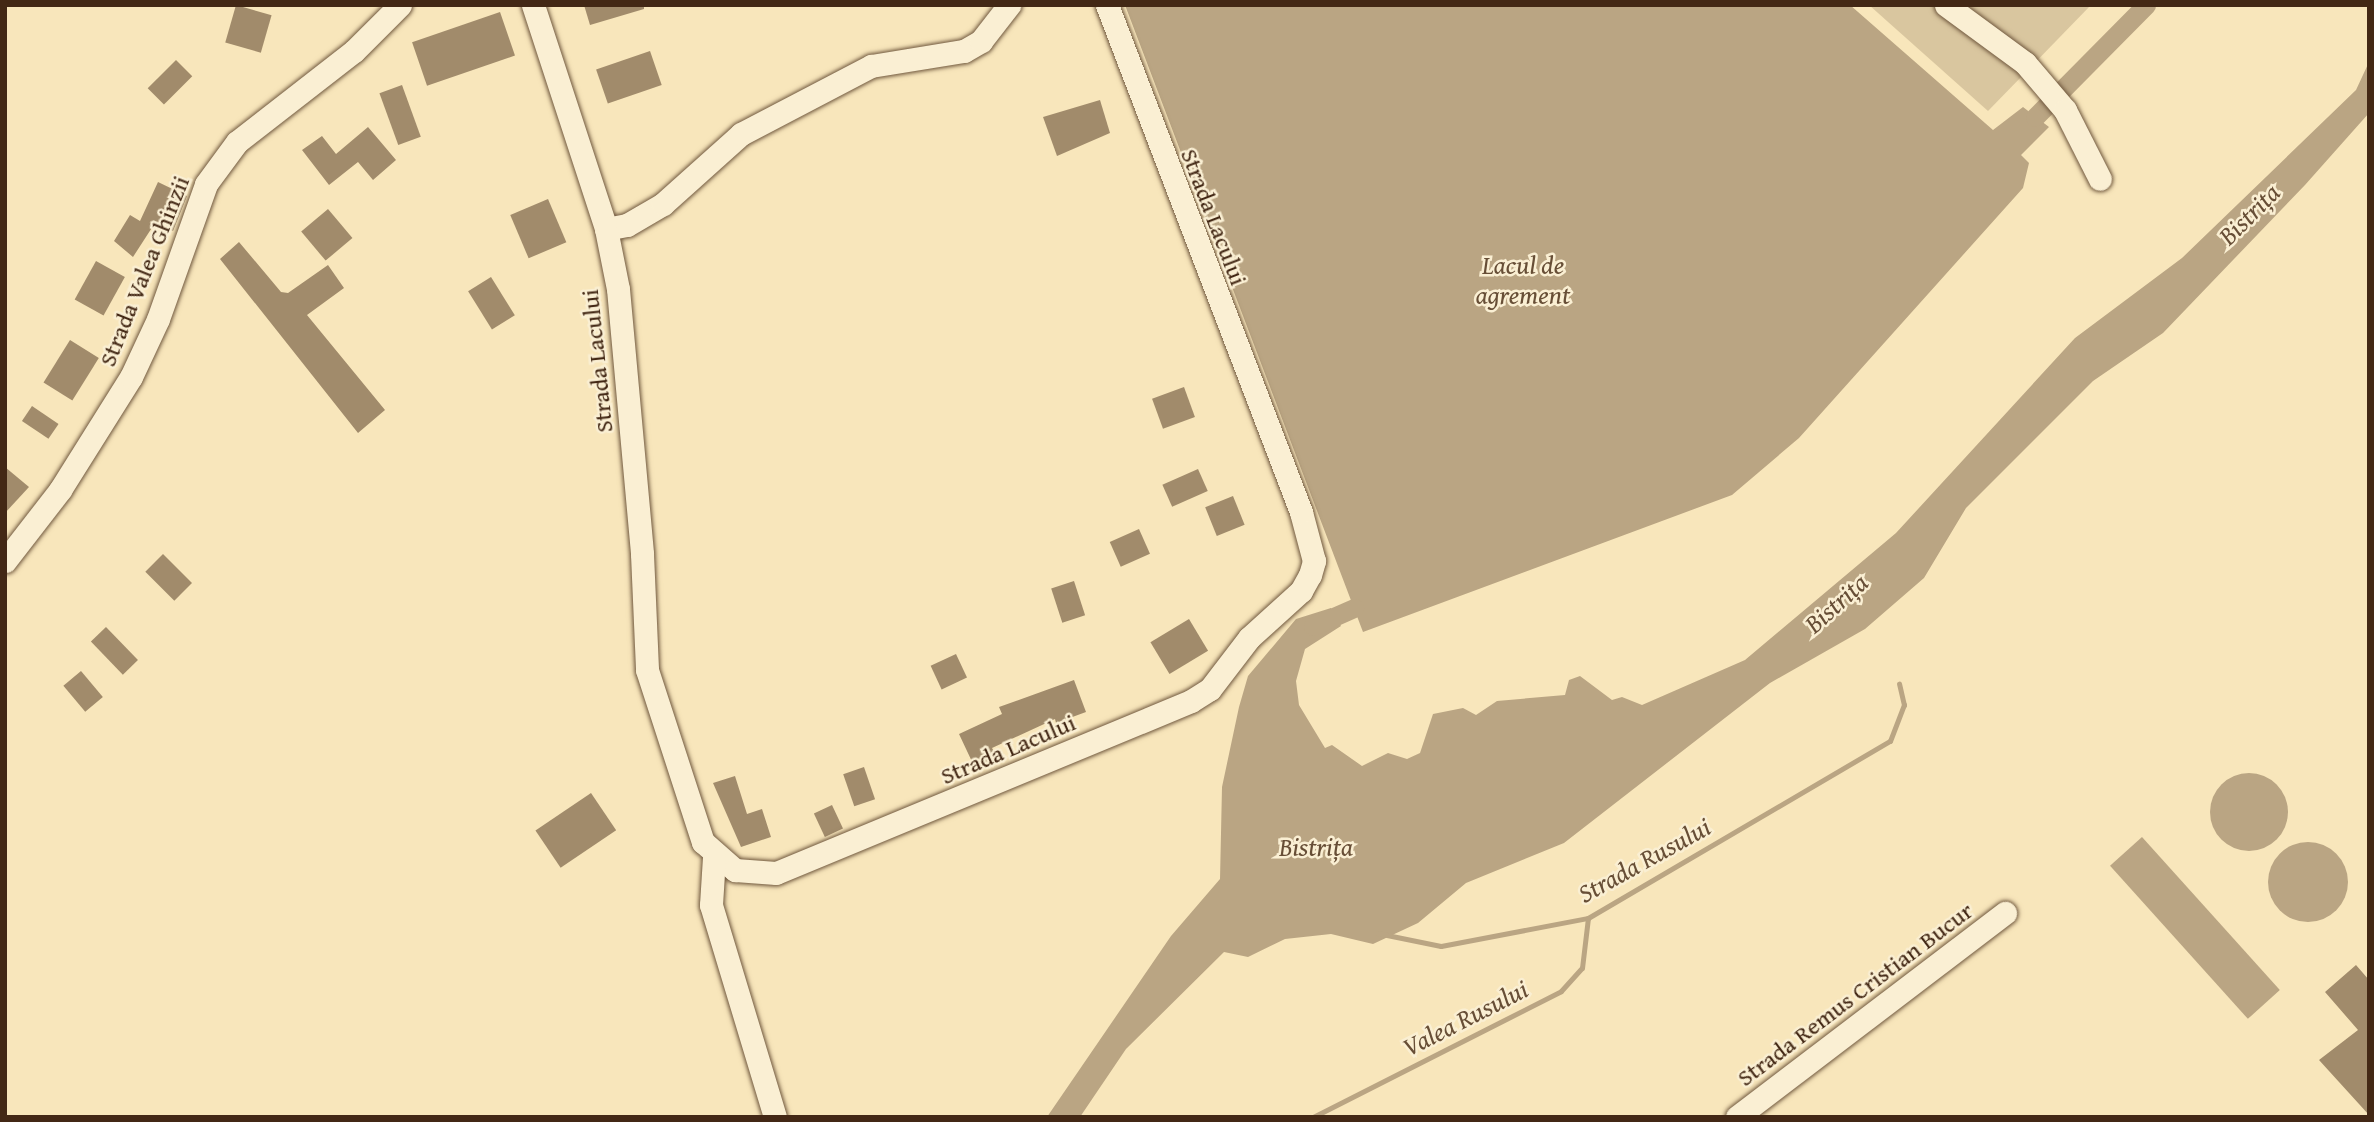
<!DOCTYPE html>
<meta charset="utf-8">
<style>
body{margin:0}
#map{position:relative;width:2374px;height:1122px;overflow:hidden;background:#f8e6bb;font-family:"Gentium Book Plus",serif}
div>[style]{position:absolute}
.green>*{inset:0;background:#d9c69f}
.water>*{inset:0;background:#baa583;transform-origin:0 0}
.round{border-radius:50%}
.stream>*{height:5px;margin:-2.5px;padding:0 2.5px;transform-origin:2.5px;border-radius:2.5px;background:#baa583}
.canal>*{height:19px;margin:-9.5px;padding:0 9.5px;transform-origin:9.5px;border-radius:9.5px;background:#baa583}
.building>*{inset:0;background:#a18b6b;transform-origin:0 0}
.roads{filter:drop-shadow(0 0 2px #70583e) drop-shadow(0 0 2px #70583e)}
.minor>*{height:23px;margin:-11.5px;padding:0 11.5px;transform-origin:11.5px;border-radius:11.5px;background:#faefd3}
span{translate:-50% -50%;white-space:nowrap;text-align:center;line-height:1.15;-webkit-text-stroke:5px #faefd3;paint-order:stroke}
.street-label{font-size:24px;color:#432815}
.water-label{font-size:26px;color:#674e36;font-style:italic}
.frame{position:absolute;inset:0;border:7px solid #432815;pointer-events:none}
</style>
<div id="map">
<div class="green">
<i style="clip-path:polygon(1869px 5px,2091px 5px,1988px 111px)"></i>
</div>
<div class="water">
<i style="clip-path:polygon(1125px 5px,1850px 5px,1993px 130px,2023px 107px,2049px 127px,2021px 155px,2029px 163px,2023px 188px,1799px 438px,1732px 495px,1363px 632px)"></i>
<i style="clip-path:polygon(2369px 62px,2369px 113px,2305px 185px,2163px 333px,2093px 381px,1966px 508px,1924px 578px,1865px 629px,1770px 683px,1564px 843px,1466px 883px,1418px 923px,1373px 944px,1331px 934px,1285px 939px,1248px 957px,1224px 952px,1126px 1049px,1080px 1117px,1047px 1117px,1171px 936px,1220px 879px,1222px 787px,1239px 707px,1248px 676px,1296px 619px,1331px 608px,1341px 626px,1305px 649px,1296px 681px,1299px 705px,1325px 748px,1332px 745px,1362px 766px,1388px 753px,1407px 759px,1420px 753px,1433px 714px,1463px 708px,1476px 715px,1497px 701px,1565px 695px,1569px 680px,1580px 676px,1612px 700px,1622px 697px,1642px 705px,1745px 660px,1896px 533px,2075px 338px,2182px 258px,2356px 90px)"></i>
<i class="round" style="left:2210px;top:773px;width:78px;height:78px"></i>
<i style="left:2142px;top:837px;width:206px;height:43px;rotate:48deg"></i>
<i class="round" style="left:2268px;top:842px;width:80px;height:80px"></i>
</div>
<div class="stream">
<i style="left:1377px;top:933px;width:65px;rotate:11.5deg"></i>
<i style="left:1441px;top:946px;width:150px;rotate:-10.8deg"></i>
<i style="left:1588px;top:918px;width:350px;rotate:-30.4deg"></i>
<i style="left:1890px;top:741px;width:39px;rotate:-69deg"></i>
<i style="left:1904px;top:705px;width:22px;rotate:-103deg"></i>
<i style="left:1313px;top:1117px;width:278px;rotate:-26.9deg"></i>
<i style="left:1561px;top:991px;width:31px;rotate:-48deg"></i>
<i style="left:1582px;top:968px;width:50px;rotate:-83.2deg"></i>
</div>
<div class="canal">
<i style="left:2035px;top:117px;width:158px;rotate:-45.3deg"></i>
<i style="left:1313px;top:626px;width:45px;rotate:-23.7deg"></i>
</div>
<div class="building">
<i style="left:236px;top:5px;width:37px;height:39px;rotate:16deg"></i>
<i style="clip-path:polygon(584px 5px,644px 5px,644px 9px,590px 25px)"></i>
<i style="left:500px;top:12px;width:46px;height:93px;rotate:71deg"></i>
<i style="left:650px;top:51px;width:36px;height:57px;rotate:71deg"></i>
<i style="left:176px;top:60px;width:23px;height:40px;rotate:45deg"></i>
<i style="left:402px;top:85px;width:55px;height:24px;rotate:70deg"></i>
<i style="clip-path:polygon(1100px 100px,1110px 133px,1057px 156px,1043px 117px)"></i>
<i style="clip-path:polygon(368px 127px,396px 160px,373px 180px,358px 162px,329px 185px,302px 150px,322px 136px,336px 154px)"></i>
<i style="clip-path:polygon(158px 182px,187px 196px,173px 231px,155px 223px,133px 257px,114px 241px,130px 215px,140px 221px)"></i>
<i style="left:548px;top:199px;width:47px;height:41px;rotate:67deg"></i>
<i style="left:328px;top:209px;width:38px;height:35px;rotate:50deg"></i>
<i style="clip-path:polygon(239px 242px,281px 292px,288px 293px,328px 265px,344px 288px,307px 315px,385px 410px,358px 433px,220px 259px)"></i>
<i style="left:96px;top:261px;width:33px;height:44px;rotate:29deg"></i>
<i style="left:491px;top:277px;width:45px;height:27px;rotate:58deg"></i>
<i style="left:70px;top:340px;width:34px;height:50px;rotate:32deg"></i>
<i style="left:1184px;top:387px;width:32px;height:34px;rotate:70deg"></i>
<i style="left:32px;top:406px;width:32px;height:18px;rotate:34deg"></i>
<i style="clip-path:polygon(5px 467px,29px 487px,5px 513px)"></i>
<i style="left:1198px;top:469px;width:24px;height:39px;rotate:66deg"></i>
<i style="left:1233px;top:496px;width:31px;height:30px;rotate:68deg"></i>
<i style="left:1139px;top:529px;width:27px;height:32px;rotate:66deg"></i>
<i style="left:163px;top:554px;width:41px;height:25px;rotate:45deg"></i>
<i style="left:1074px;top:581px;width:36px;height:24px;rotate:72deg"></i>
<i style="left:1189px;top:619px;width:37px;height:45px;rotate:59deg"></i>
<i style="left:106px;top:627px;width:46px;height:21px;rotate:46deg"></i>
<i style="left:956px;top:654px;width:26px;height:28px;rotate:65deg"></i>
<i style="left:81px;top:671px;width:34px;height:23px;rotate:50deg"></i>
<i style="clip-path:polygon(1074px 680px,1086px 712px,1056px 723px,1055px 719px,992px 748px,997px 757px,975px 768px,959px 734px,1002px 714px,999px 707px)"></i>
<i style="left:864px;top:767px;width:34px;height:22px;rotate:71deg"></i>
<i style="clip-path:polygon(735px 776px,747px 814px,762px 809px,771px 837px,741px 847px,713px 783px)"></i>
<i style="left:591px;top:793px;width:45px;height:67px;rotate:56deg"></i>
<i style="left:832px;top:805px;width:26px;height:20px;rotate:65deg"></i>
<i style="clip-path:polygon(2356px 965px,2369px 980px,2369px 1115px,2319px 1060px,2358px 1030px,2325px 992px)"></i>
</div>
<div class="roads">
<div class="minor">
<i style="left:533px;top:5px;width:236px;rotate:71.9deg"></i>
<i style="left:606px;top:229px;width:61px;rotate:78.7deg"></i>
<i style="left:618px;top:289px;width:266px;rotate:84.8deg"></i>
<i style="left:642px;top:554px;width:116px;rotate:87.5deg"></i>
<i style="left:647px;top:670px;width:181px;rotate:72deg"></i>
<i style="left:703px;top:842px;width:43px;rotate:41.2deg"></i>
<i style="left:735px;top:870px;width:41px;rotate:4.2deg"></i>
<i style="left:776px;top:873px;width:449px;rotate:-22.5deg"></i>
<i style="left:1191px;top:701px;width:22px;rotate:-32deg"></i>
<i style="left:1210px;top:689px;width:64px;rotate:-52.6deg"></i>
<i style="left:1249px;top:638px;width:70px;rotate:-42.1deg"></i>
<i style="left:1301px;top:591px;width:18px;rotate:-61deg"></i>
<i style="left:1310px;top:575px;width:15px;rotate:-74deg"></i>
<i style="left:1314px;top:561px;width:51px;rotate:-104.9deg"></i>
<i style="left:1301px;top:512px;width:543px;rotate:-110.94deg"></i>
<i style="left:1946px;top:5px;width:98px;rotate:36.3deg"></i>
<i style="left:2025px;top:63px;width:62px;rotate:49.6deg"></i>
<i style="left:2065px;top:110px;width:77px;rotate:63.1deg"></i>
<i style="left:606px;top:229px;width:21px;rotate:-11deg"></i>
<i style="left:627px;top:225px;width:42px;rotate:-30.3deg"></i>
<i style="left:663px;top:204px;width:105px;rotate:-41.9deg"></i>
<i style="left:741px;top:134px;width:147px;rotate:-27.6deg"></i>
<i style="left:871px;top:66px;width:94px;rotate:-9.2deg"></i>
<i style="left:964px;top:51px;width:20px;rotate:-30deg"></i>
<i style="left:981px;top:41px;width:46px;rotate:-52.1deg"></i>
<i style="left:5px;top:561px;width:90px;rotate:-52.2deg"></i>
<i style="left:60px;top:490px;width:133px;rotate:-57.9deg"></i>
<i style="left:131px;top:377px;width:64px;rotate:-65deg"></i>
<i style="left:158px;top:319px;width:143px;rotate:-70.4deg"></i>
<i style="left:206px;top:184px;width:52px;rotate:-53.6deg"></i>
<i style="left:237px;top:142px;width:148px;rotate:-37.9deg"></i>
<i style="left:354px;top:51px;width:65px;rotate:-45deg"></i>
<i style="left:714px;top:857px;width:48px;rotate:93.6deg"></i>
<i style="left:711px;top:905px;width:221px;rotate:73.2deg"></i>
<i style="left:1737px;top:1117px;width:337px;rotate:-37.3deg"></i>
</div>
</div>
<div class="street-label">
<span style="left:1214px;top:217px;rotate:69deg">Strada Lacului</span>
<span style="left:144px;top:271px;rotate:-68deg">Strada Valea Ghinzii</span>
<span style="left:597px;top:361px;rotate:-96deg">Strada Lacului</span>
<span style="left:1008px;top:749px;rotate:-23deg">Strada Lacului</span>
<span style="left:1855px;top:994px;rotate:-37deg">Strada Remus Cristian Bucur</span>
</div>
<div class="water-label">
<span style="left:2249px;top:214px;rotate:-45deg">Bistrița</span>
<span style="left:1523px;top:280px">Lacul de<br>agrement</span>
<span style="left:1836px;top:603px;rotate:-42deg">Bistrița</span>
<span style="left:1316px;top:847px">Bistrița</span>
<span style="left:1644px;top:860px;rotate:-29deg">Strada Rusului</span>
<span style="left:1465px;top:1018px;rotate:-27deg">Valea Rusului</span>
</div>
<div class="frame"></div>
</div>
